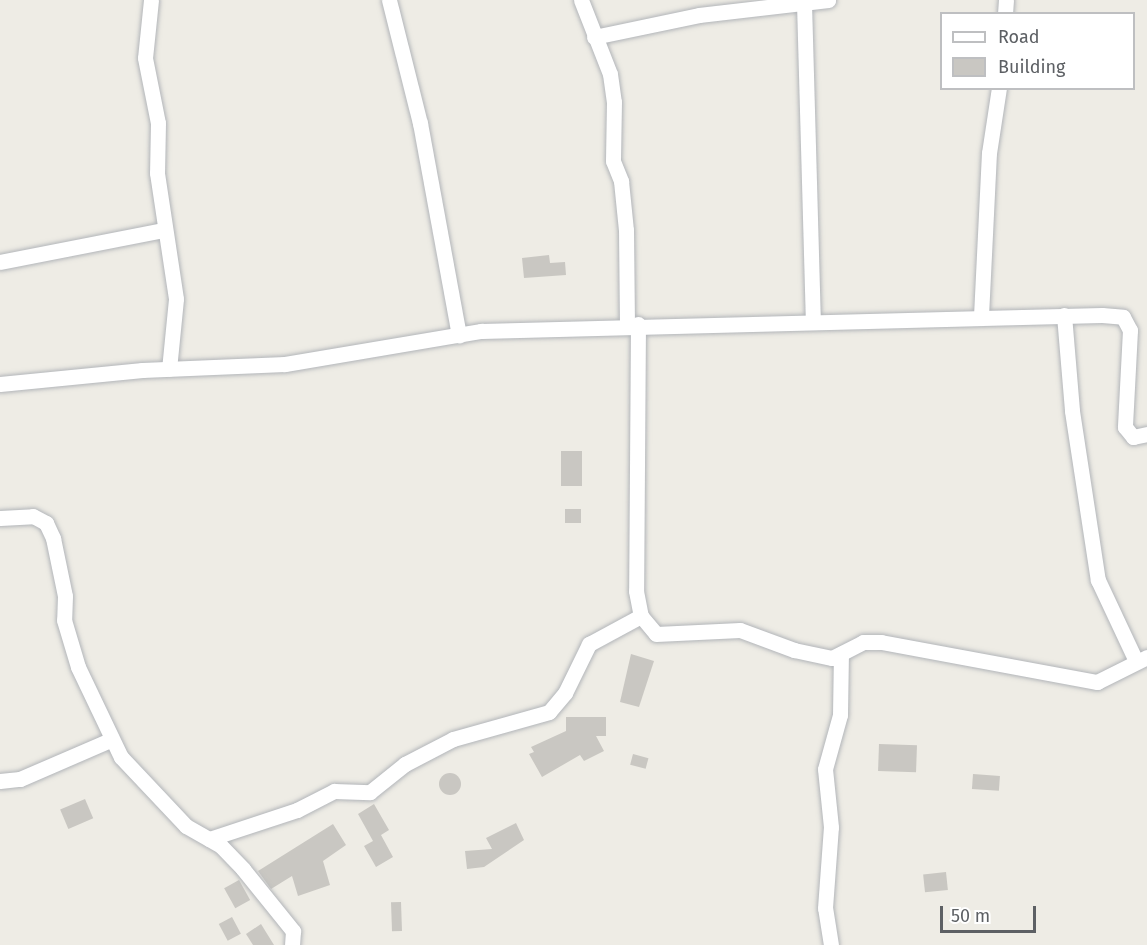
<!DOCTYPE html>
<style>
body{margin:0}
#map{position:relative;width:1147px;height:945px;overflow:hidden;background:#eeece5;font-family:"Fira Sans",sans-serif}
div>[style]{position:absolute}
.building>*{inset:0;background:#c9c7c2;transform-origin:0 0}
.round{border-radius:50%}
.roads{filter:drop-shadow(0 0 2px #b2b5b9) drop-shadow(0 0 2px #b2b5b9)}
.minor>*{height:15px;margin:-7.5px;padding:0 7.5px;transform-origin:7.5px;border-radius:7.5px;background:#fff}
span{translate:-50% -50%;white-space:nowrap;text-align:center;line-height:1.15;-webkit-text-stroke:6px #fff;paint-order:stroke}
.legend{position:absolute;left:940px;top:12px;width:195px;height:78px;box-sizing:border-box;background:#fff;border:2px solid #bebfc1;margin:0;padding:8px 10px;list-style:none;font-size:18px;color:#5d6064}
.legend li{display:flex;align-items:center;gap:12px;height:30px}
.legend b{width:30px;border:2px solid #bebfc1}
.scale{position:absolute;left:940px;top:906px;width:96px;height:27px;box-sizing:border-box;border:3px solid #5d6064;border-top:0;padding-left:8px;font-size:18px;line-height:21px;white-space:nowrap;color:#5d6064;-webkit-text-stroke:4px #fff;paint-order:stroke}
</style>
<div id="map">
<div class="building">
<i style="clip-path:polygon(549px 255px,550px 263px,565px 262px,566px 275px,524px 278px,522px 258px)"></i>
<i style="left:561px;top:451px;width:21px;height:35px"></i>
<i style="left:565px;top:509px;width:16px;height:14px"></i>
<i style="clip-path:polygon(631px 654px,654px 661px,639px 707px,620px 702px)"></i>
<i style="clip-path:polygon(566px 717px,606px 717px,606px 736px,596px 736px,604px 751px,584px 761px,580px 755px,542px 777px,529px 754px,534px 752px,531px 747px,566px 731px)"></i>
<i style="left:879px;top:744px;width:38px;height:27px;rotate:2deg"></i>
<i style="left:633px;top:754px;width:16px;height:11px;rotate:15deg"></i>
<i class="round" style="left:439px;top:773px;width:22px;height:22px"></i>
<i style="left:973px;top:774px;width:27px;height:15px;rotate:4deg"></i>
<i style="left:85px;top:799px;width:21px;height:27px;rotate:67deg"></i>
<i style="clip-path:polygon(374px 804px,389px 830px,381px 835px,393px 857px,376px 867px,364px 846px,373px 841px,358px 814px)"></i>
<i style="clip-path:polygon(516px 823px,524px 840px,484px 867px,467px 869px,465px 851px,492px 849px,486px 838px)"></i>
<i style="clip-path:polygon(333px 824px,346px 845px,323px 861px,330px 885px,298px 896px,292px 876px,271px 889px,258px 871px)"></i>
<i style="left:946px;top:872px;width:18px;height:23px;rotate:84deg"></i>
<i style="left:239px;top:880px;width:23px;height:17px;rotate:61deg"></i>
<i style="left:401px;top:902px;width:29px;height:10px;rotate:88deg"></i>
<i style="left:232px;top:917px;width:19px;height:15px;rotate:62deg"></i>
<i style="clip-path:polygon(261px 924px,274px 945px,253px 945px,246px 934px)"></i>
</div>
<div class="roads">
<div class="minor">
<i style="left:151px;top:0;width:58px;rotate:95.9deg"></i>
<i style="left:145px;top:58px;width:66px;rotate:78.7deg"></i>
<i style="left:158px;top:123px;width:50px;rotate:91.1deg"></i>
<i style="left:157px;top:173px;width:127px;rotate:81.4deg"></i>
<i style="left:176px;top:299px;width:70px;rotate:95.7deg"></i>
<i style="left:389px;top:0;width:127px;rotate:75.9deg"></i>
<i style="left:420px;top:123px;width:216px;rotate:79.6deg"></i>
<i style="left:581px;top:0;width:79px;rotate:68.6deg"></i>
<i style="left:610px;top:74px;width:28px;rotate:82deg"></i>
<i style="left:614px;top:102px;width:59px;rotate:91deg"></i>
<i style="left:613px;top:161px;width:22px;rotate:68deg"></i>
<i style="left:621px;top:181px;width:49px;rotate:84.2deg"></i>
<i style="left:626px;top:230px;width:94px;rotate:89.4deg"></i>
<i style="left:804px;top:3px;width:318px;rotate:88.4deg"></i>
<i style="left:1005px;top:14px;width:14px;rotate:-86deg"></i>
<i style="left:594px;top:37px;width:107px;rotate:-11.8deg"></i>
<i style="left:699px;top:15px;width:130px;rotate:-6.6deg"></i>
<i style="left:0;top:262px;width:166px;rotate:-11.1deg"></i>
<i style="left:1064px;top:315px;width:96px;rotate:85.2deg"></i>
<i style="left:1072px;top:411px;width:171px;rotate:81.3deg"></i>
<i style="left:1098px;top:580px;width:89px;rotate:64.9deg"></i>
<i style="left:981px;top:316px;width:163px;rotate:-87.2deg"></i>
<i style="left:989px;top:153px;width:66px;rotate:-81.3deg"></i>
<i style="left:638px;top:324px;width:267px;rotate:90.4deg"></i>
<i style="left:636px;top:591px;width:25px;rotate:79deg"></i>
<i style="left:641px;top:616px;width:23px;rotate:50deg"></i>
<i style="left:656px;top:634px;width:84px;rotate:-2.7deg"></i>
<i style="left:740px;top:630px;width:58px;rotate:20.3deg"></i>
<i style="left:794px;top:650px;width:39px;rotate:12deg"></i>
<i style="left:832px;top:658px;width:35px;rotate:-27deg"></i>
<i style="left:863px;top:642px;width:18px"></i>
<i style="left:881px;top:642px;width:220px;rotate:10.5deg"></i>
<i style="left:1097px;top:682px;width:56px;rotate:-26.6deg"></i>
<i style="left:0;top:384px;width:143px;rotate:-5.6deg"></i>
<i style="left:142px;top:370px;width:143px;rotate:-2.4deg"></i>
<i style="left:285px;top:364px;width:199px;rotate:-9.6deg"></i>
<i style="left:481px;top:331px;width:621px;rotate:-1.48deg"></i>
<i style="left:1102px;top:315px;width:21px;rotate:5deg"></i>
<i style="left:1123px;top:317px;width:15px;rotate:62deg"></i>
<i style="left:1130px;top:330px;width:97px;rotate:93deg"></i>
<i style="left:1125px;top:427px;width:13px;rotate:51deg"></i>
<i style="left:1133px;top:437px;width:14px;rotate:-12deg"></i>
<i style="left:0;top:518px;width:33px;rotate:-3deg"></i>
<i style="left:33px;top:516px;width:15px;rotate:28deg"></i>
<i style="left:46px;top:523px;width:17px;rotate:65deg"></i>
<i style="left:53px;top:538px;width:59px;rotate:78.3deg"></i>
<i style="left:65px;top:596px;width:24px;rotate:92deg"></i>
<i style="left:64px;top:620px;width:49px;rotate:73.4deg"></i>
<i style="left:78px;top:667px;width:100px;rotate:64.5deg"></i>
<i style="left:121px;top:757px;width:95px;rotate:46.7deg"></i>
<i style="left:186px;top:826px;width:40px;rotate:29.7deg"></i>
<i style="left:221px;top:846px;width:32px;rotate:46deg"></i>
<i style="left:243px;top:869px;width:80px;rotate:51.1deg"></i>
<i style="left:293px;top:931px;width:14px;rotate:94deg"></i>
<i style="left:0;top:781px;width:20px;rotate:-6deg"></i>
<i style="left:20px;top:779px;width:98px;rotate:-23.4deg"></i>
<i style="left:209px;top:839px;width:93px;rotate:-18.2deg"></i>
<i style="left:297px;top:810px;width:42px;rotate:-27.2deg"></i>
<i style="left:334px;top:791px;width:36px;rotate:2deg"></i>
<i style="left:370px;top:792px;width:45px;rotate:-38.7deg"></i>
<i style="left:405px;top:764px;width:54px;rotate:-27.5deg"></i>
<i style="left:453px;top:739px;width:100px;rotate:-15.7deg"></i>
<i style="left:549px;top:712px;width:25px;rotate:-50deg"></i>
<i style="left:565px;top:693px;width:55px;rotate:-63.9deg"></i>
<i style="left:589px;top:644px;width:59px;rotate:-28.3deg"></i>
<i style="left:831px;top:945px;width:37px;rotate:-99deg"></i>
<i style="left:825px;top:908px;width:81px;rotate:-85.8deg"></i>
<i style="left:831px;top:827px;width:58px;rotate:-95.9deg"></i>
<i style="left:825px;top:769px;width:56px;rotate:-74.5deg"></i>
<i style="left:840px;top:715px;width:61px;rotate:-89.1deg"></i>
</div>
</div>
<ul class="legend">
<li><b style="height:8px;background:#fff"></b>Road</li>
<li><b style="height:16px;background:#c9c7c2"></b>Building</li>
</ul>
<div class="scale">50 m</div>
</div>
